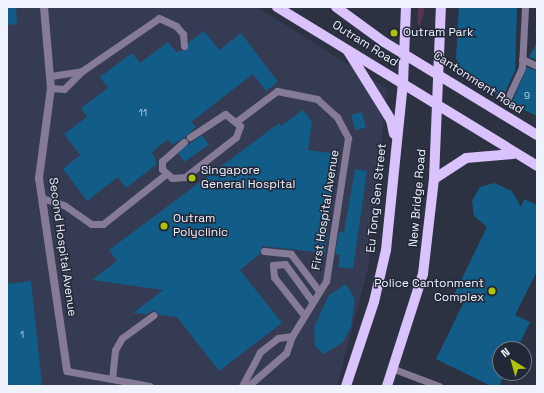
<!DOCTYPE html>
<style>
body{margin:0}
#map{position:relative;width:544px;height:393px;overflow:hidden;background:#2d3243;font-family:"Space Grotesk",sans-serif}
div>[style]{position:absolute}
.built>*{inset:0;background:#353b52}
.green>*{inset:0;background:#573450}
.building>*{inset:0;background:#125c88;transform-origin:0 0}
.lane>*{height:7px;margin:-3.5px;padding:0 3.5px;transform-origin:3.5px;border-radius:3.5px;background:#867b97}
.street>*{height:8px;margin:-4px;padding:0 4px;transform-origin:4px;border-radius:4px;background:#867b97}
.primary>*{height:10px;margin:-5px;padding:0 5px;transform-origin:5px;border-radius:5px;background:#dac3fd}
.dots>*{width:11px;height:11px;translate:-50% -50%;box-sizing:border-box;border:2px solid #232838;border-radius:50%}
span{translate:-50% -50%;white-space:nowrap;text-align:center;line-height:1.15;-webkit-text-stroke:3px #232838;paint-order:stroke}
.number-label{font-size:10px;color:#b8cde0}
.number-label span{-webkit-text-stroke-width:0}
.poi-label{font-size:12px;color:#eff3fe}
.left{translate:0 -50%;text-align:left}
.right{translate:-100% -50%;text-align:right}
.street-label{font-size:12px;color:#eff3fe}
.frame{position:absolute;inset:0;border:8px solid #eff3fe;pointer-events:none}
.north{position:absolute;left:492px;top:341px;width:40px;height:40px;box-sizing:border-box;background:#232838;border:1px solid #757987;border-radius:50%;rotate:323deg;font-size:11px;font-weight:700;line-height:16px;text-align:center;color:#eff3fe}
.north::after{content:'';display:block;margin:auto;width:14px;height:18px;background:#afc504;clip-path:polygon(50% 0,100% 100%,50% 72%,0 100%)}
</style>
<div id="map">
<div class="built">
<i style="clip-path:polygon(7px 7px,257px 7px,387px 89px,368px 268px,337px 386px,7px 386px)"></i>
</div>
<div class="green">
<i style="clip-path:polygon(418px 7px,425px 7px,420px 27px,417px 23px)"></i>
</div>
<div class="building">
<i style="clip-path:polygon(7px 7px,16px 7px,17px 24px,7px 25px)"></i>
<i style="clip-path:polygon(459px 7px,517px 7px,515px 71px,503px 97px,479px 88px,459px 67px,456px 58px)"></i>
<i style="clip-path:polygon(204px 31px,219px 50px,241px 33px,278px 82px,266px 91px,253px 74px,191px 122px,196px 127px,185px 137px,172px 145px,168px 139px,152px 152px,157px 164px,126px 188px,118px 177px,87px 201px,63px 169px,80px 155px,64px 134px,87px 117px,81px 108px,108px 88px,100px 77px,132px 53px,140px 63px,168px 42px,176px 52px,186px 50px,189px 42px)"></i>
<i style="clip-path:polygon(537px 42px,537px 60px,529px 57px)"></i>
<i style="clip-path:polygon(527px 67px,537px 71px,537px 116px,511px 104px)"></i>
<i style="clip-path:polygon(303px 110px,312px 122px,308px 150px,337px 154px,325px 253px,262px 246px,260px 254px,240px 270px,282px 323px,219px 371px,177px 317px,159px 315px,154px 310px,147px 314px,133px 313px,163px 290px,92px 280px,117px 261px,109px 250px,279px 123px,281px 126px)"></i>
<i style="left:362px;top:112px;width:16px;height:11px;rotate:76deg"></i>
<i style="left:202px;top:135px;width:12px;height:30px;rotate:55deg"></i>
<i style="clip-path:polygon(355px 169px,367px 171px,353px 269px,338px 267px,340px 255px,335px 254px,339px 232px,344px 232px)"></i>
<i style="clip-path:polygon(494px 183px,512px 191px,521px 207px,524px 199px,537px 205px,537px 271px,515px 315px,530px 322px,517px 349px,500px 349px,500px 373px,505px 373px,499px 386px,491px 386px,436px 359px,463px 304px,452px 299px,487px 227px,474px 216px,472px 201px,480px 187px)"></i>
<i style="clip-path:polygon(31px 281px,42px 386px,7px 386px,7px 284px)"></i>
<i style="clip-path:polygon(346px 284px,355px 299px,351px 327px,343px 342px,324px 354px,315px 346px,314px 327px,329px 295px)"></i>
</div>
<div class="lane">
<i style="left:522px;top:59px;width:17px;rotate:25deg"></i>
<i style="left:51px;top:76px;width:31px;rotate:-9deg"></i>
<i style="left:51px;top:88px;width:13px;rotate:4deg"></i>
<i style="left:64px;top:89px;width:25px;rotate:-45deg"></i>
<i style="left:82px;top:71px;width:93px;rotate:-34.5deg"></i>
<i style="left:159px;top:18px;width:19px;rotate:25deg"></i>
<i style="left:176px;top:26px;width:11px;rotate:49deg"></i>
<i style="left:183px;top:34px;width:12px;rotate:85deg"></i>
<i style="left:506px;top:102px;width:38px;rotate:-65deg"></i>
<i style="left:522px;top:67px;width:60px;rotate:-87.1deg"></i>
<i style="left:237px;top:121px;width:50px;rotate:-36.9deg"></i>
<i style="left:277px;top:91px;width:41px;rotate:11.3deg"></i>
<i style="left:317px;top:99px;width:27px;rotate:42deg"></i>
<i style="left:337px;top:117px;width:24px;rotate:62deg"></i>
<i style="left:348px;top:138px;width:145px;rotate:98.7deg"></i>
<i style="left:326px;top:281px;width:65px;rotate:121.7deg"></i>
<i style="left:292px;top:336px;width:18px;rotate:109deg"></i>
<i style="left:286px;top:353px;width:50px;rotate:139deg"></i>
<i style="left:184px;top:142px;width:29px;rotate:139deg"></i>
<i style="left:162px;top:161px;width:8px;rotate:90deg"></i>
<i style="left:162px;top:169px;width:13px;rotate:42deg"></i>
<i style="left:172px;top:178px;width:13px;rotate:-4deg"></i>
<i style="left:185px;top:177px;width:65px;rotate:-38.1deg"></i>
<i style="left:236px;top:137px;width:12px;rotate:-70deg"></i>
<i style="left:240px;top:126px;width:19px;rotate:-141deg"></i>
<i style="left:225px;top:114px;width:42px;rotate:146.7deg"></i>
<i style="left:42px;top:198px;width:23px;rotate:18deg"></i>
<i style="left:64px;top:205px;width:33px;rotate:35deg"></i>
<i style="left:91px;top:224px;width:12px"></i>
<i style="left:103px;top:224px;width:80px;rotate:-38.4deg"></i>
<i style="left:264px;top:251px;width:27px;rotate:6deg"></i>
<i style="left:291px;top:254px;width:46px;rotate:52.9deg"></i>
<i style="left:304px;top:315px;width:48px;rotate:-128.3deg"></i>
<i style="left:274px;top:277px;width:12px;rotate:-95deg"></i>
<i style="left:273px;top:265px;width:12px;rotate:-5deg"></i>
<i style="left:285px;top:264px;width:46px;rotate:53.9deg"></i>
<i style="left:394px;top:369px;width:48px;rotate:20.7deg"></i>
<i style="left:67px;top:371px;width:84px;rotate:10.2deg"></i>
<i style="left:112px;top:379px;width:29px;rotate:-84deg"></i>
<i style="left:115px;top:350px;width:14px;rotate:-60deg"></i>
<i style="left:122px;top:338px;width:39px;rotate:-36deg"></i>
<i style="left:242px;top:386px;width:38px;rotate:-62deg"></i>
<i style="left:260px;top:352px;width:23px;rotate:-38deg"></i>
<i style="left:278px;top:338px;width:14px;rotate:-8deg"></i>
</div>
<div class="street">
<i style="left:44px;top:7px;width:81px;rotate:85.1deg"></i>
<i style="left:51px;top:88px;width:91px;rotate:97.6deg"></i>
<i style="left:39px;top:178px;width:195px;rotate:81.7deg"></i>
</div>
<div class="primary">
<i style="left:277px;top:7px;width:305px;rotate:31.4deg"></i>
<i style="left:336px;top:7px;width:59px;rotate:36.1deg"></i>
<i style="left:384px;top:42px;width:179px;rotate:31.3deg"></i>
<i style="left:348px;top:51px;width:81px;rotate:58.1deg"></i>
<i style="left:391px;top:120px;width:14px;rotate:78deg"></i>
<i style="left:434px;top:179px;width:38px;rotate:-33deg"></i>
<i style="left:466px;top:158px;width:47px;rotate:-4.9deg"></i>
<i style="left:346px;top:386px;width:89px;rotate:-71.6deg"></i>
<i style="left:374px;top:302px;width:53px;rotate:-77deg"></i>
<i style="left:386px;top:250px;width:167px;rotate:-84.2deg"></i>
<i style="left:403px;top:84px;width:77px;rotate:-87.8deg"></i>
<i style="left:387px;top:386px;width:118px;rotate:-72.2deg"></i>
<i style="left:423px;top:274px;width:96px;rotate:-83.4deg"></i>
<i style="left:434px;top:179px;width:172px;rotate:-87.7deg"></i>
</div>
<div class="dots">
<i style="left:394px;top:33px;background:#afc504"></i>
<i style="left:192px;top:178px;background:#afc504"></i>
<i style="left:164px;top:226px;background:#afc504"></i>
<i style="left:492px;top:291px;background:#afc504"></i>
</div>
<div class="number-label">
<span style="left:527px;top:96px">9</span>
<span style="left:143px;top:113px">11</span>
<span style="left:22px;top:335px">1</span>
</div>
<div class="poi-label">
<span class="left" style="left:403px;top:33px">Outram Park</span>
<span class="left" style="left:201px;top:178px">Singapore<br>General Hospital</span>
<span class="left" style="left:173px;top:226px">Outram<br>Polyclinic</span>
<span class="right" style="left:484px;top:291px">Police Cantonment<br>Complex</span>
</div>
<div class="street-label">
<span style="left:365px;top:44px;rotate:32deg">Outram Road</span>
<span style="left:478px;top:83px;rotate:33deg">Cantonment Road</span>
<span style="left:377px;top:198px;rotate:-84deg">Eu Tong Sen Street</span>
<span style="left:418px;top:198px;rotate:-85deg">New Bridge Road</span>
<span style="left:326px;top:210px;rotate:-81deg">First Hospital Avenue</span>
<span style="left:62px;top:247px;rotate:82deg">Second Hospital Avenue</span>
</div>
<div class="frame"></div>
<div class="north">N</div>
</div>
